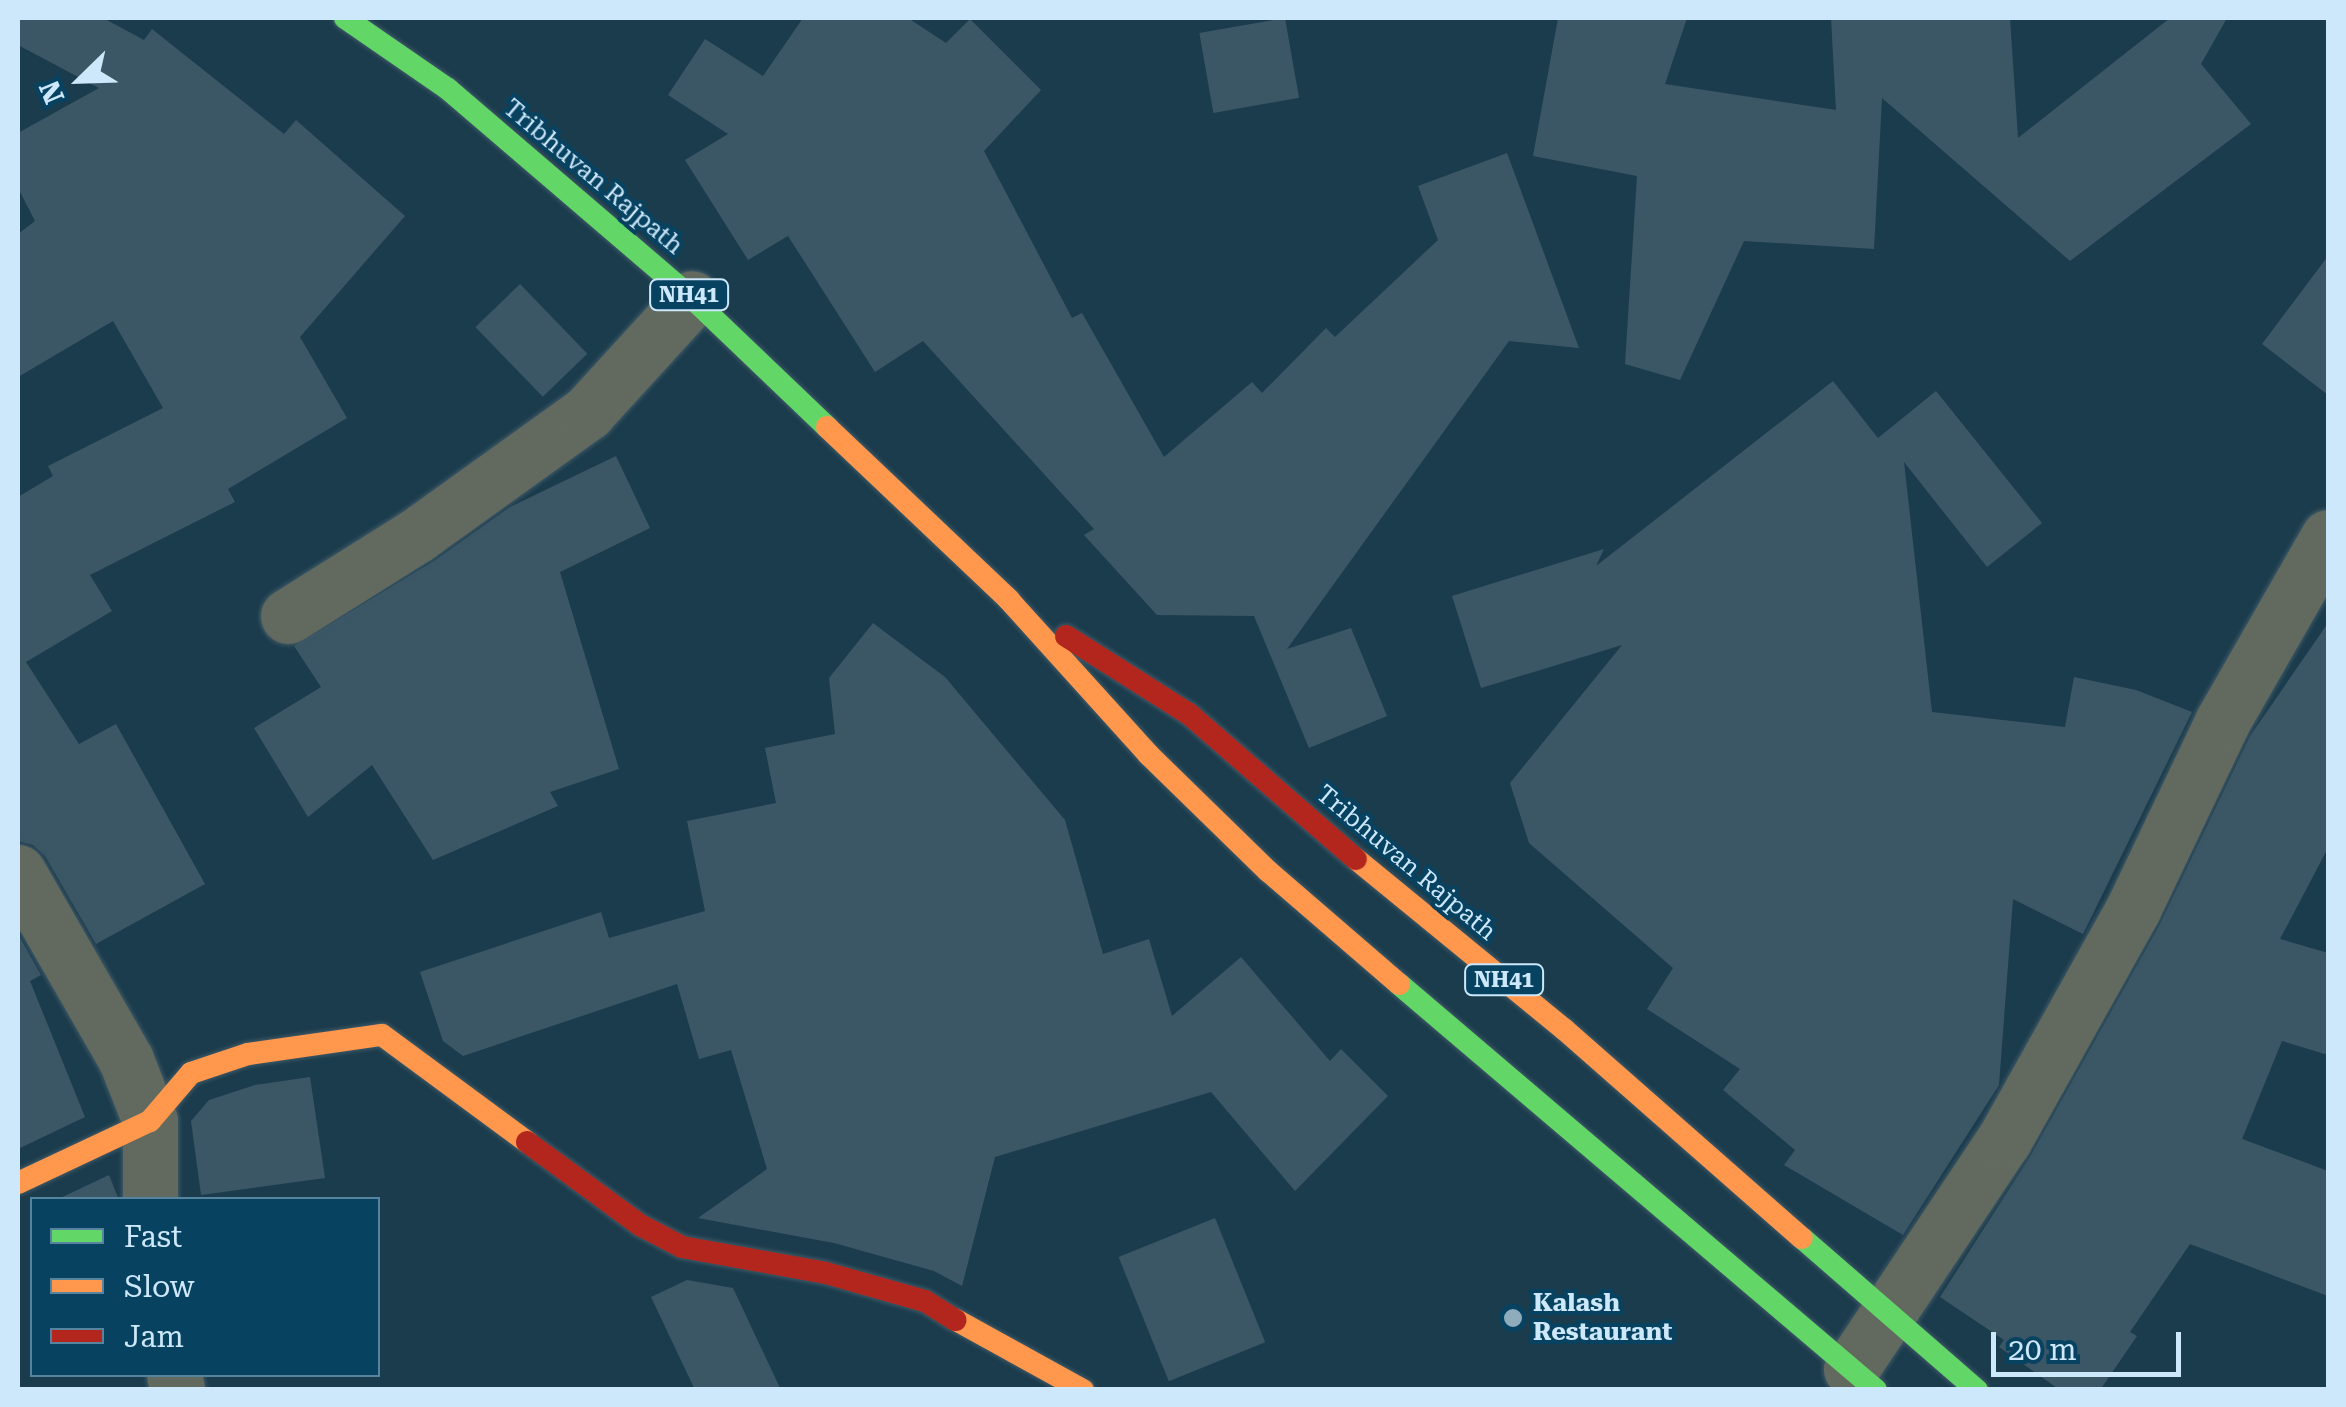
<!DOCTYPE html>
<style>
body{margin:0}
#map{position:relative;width:2346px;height:1407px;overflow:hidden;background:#1b3c4c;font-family:"Roboto Serif",serif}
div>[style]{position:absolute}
.building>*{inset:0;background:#3b5766;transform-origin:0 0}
.roads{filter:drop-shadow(0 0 2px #3f5967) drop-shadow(0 0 2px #3f5967)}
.street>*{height:55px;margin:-27.5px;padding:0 27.5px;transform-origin:27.5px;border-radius:27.5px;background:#626a60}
.fast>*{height:22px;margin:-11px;padding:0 11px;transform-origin:11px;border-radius:11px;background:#63d668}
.slow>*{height:22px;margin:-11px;padding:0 11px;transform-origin:11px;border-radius:11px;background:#ff974d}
.jam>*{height:22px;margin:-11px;padding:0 11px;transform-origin:11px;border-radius:11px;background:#b3261e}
.dots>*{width:28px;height:28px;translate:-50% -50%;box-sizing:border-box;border:5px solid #074260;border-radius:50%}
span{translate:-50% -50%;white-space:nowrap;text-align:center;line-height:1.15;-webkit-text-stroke:8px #074260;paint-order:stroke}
.shield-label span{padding:2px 8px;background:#074260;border:2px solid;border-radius:8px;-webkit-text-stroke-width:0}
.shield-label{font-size:22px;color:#cde8fa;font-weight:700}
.street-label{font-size:25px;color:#cde8fa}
.poi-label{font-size:25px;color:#cde8fa;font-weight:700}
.left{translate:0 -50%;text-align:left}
.frame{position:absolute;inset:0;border:20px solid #cde8fa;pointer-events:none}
.legend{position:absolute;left:30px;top:1197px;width:350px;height:180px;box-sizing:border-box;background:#074260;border:2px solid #56849e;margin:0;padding:12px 18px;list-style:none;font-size:30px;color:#cde8fa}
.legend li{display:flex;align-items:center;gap:20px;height:50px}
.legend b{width:50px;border:2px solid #56849e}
.north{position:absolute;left:30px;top:30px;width:100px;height:100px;-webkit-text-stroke:8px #074260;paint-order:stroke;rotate:247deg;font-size:28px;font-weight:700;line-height:40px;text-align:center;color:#cde8fa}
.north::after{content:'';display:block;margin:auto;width:35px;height:45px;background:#cde8fa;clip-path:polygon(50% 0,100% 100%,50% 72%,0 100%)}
.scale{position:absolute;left:1991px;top:1332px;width:190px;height:45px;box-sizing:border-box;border:5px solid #cde8fa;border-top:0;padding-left:12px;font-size:30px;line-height:35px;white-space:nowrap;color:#cde8fa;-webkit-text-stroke:8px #074260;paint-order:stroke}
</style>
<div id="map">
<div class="building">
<i style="clip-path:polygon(18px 18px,103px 18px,144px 40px,152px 29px,284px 134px,296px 120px,405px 216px,300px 337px,347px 418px,228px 489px,235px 502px,90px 575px,112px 611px,26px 662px,79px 744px,116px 724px,205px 884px,96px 944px,45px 856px,33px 845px,18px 841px,18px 497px,53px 476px,48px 466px,163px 408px,113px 321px,18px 377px,18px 234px,35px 221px,18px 188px,18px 133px,99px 88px,18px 45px)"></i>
<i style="clip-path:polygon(803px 18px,908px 18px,946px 43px,970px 19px,1041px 90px,984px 151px,1072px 318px,1082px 313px,1164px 457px,1252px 382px,1262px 393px,1326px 328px,1335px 337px,1438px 240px,1418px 186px,1507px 153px,1579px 348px,1509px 341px,1287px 649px,1351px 628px,1387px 716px,1309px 748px,1254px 616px,1157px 615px,1084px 535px,1094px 529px,923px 341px,875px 372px,788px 236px,748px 260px,685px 160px,728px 134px,668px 95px,705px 39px,763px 76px)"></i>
<i style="left:1285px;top:18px;width:81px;height:87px;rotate:80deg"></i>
<i style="clip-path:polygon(1558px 18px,1687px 18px,1665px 84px,1836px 110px,1831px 18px,2010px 18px,2018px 138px,2170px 18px,2227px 18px,2201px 64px,2251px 124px,2070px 261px,1882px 98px,1874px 249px,1744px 241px,1680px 380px,1625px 364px,1637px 176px,1533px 156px)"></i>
<i style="clip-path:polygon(2328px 256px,2328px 395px,2262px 344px)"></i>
<i style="left:520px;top:284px;width:97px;height:62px;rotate:46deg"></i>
<i style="clip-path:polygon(1833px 381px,1878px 438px,1936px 391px,2042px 523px,1987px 567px,1904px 462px,1932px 712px,2065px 727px,2074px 677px,2136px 690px,2192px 712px,2083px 934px,2013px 899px,1999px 1085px,1903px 1235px,1784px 1165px,1795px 1150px,1723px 1090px,1740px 1069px,1647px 1009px,1673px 968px,1529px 843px,1510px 783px,1622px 645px,1481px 688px,1452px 596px,1604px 549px,1596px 566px)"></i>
<i style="clip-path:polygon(616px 456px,650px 528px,560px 572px,619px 769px,550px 792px,558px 806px,433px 860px,372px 765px,308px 817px,254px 728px,321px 687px,294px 646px,434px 561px,510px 507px)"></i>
<i style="clip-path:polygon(873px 623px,945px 677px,1065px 820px,1103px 954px,1149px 939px,1172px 1016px,1241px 957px,1330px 1061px,1341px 1049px,1388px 1096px,1295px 1191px,1211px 1092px,995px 1157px,962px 1286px,934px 1271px,834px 1243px,698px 1218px,767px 1169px,731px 1050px,699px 1059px,677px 984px,463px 1056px,443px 1041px,420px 972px,601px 912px,609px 938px,705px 911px,687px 821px,776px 803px,765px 748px,835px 734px,829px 678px)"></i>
<i style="clip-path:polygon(2328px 623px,2328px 848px,2280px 939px,2328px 953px,2328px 1055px,2282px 1041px,2242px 1139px,2328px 1171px,2328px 1296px,2190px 1244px,2130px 1332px,2137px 1336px,2100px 1390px,2060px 1390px,1999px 1347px,2004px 1340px,1940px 1297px,2031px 1155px,2160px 924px,2250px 736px)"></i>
<i style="clip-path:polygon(18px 934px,41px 975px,30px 981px,85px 1117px,18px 1149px)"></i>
<i style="clip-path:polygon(310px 1077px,325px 1178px,201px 1195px,191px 1121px,209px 1100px,255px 1085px)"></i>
<i style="clip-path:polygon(109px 1175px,119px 1200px,56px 1200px)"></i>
<i style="left:1215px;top:1218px;width:134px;height:104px;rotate:68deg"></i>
<i style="clip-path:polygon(687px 1280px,733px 1288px,781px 1390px,695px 1390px,651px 1297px)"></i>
</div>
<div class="roads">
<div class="street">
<i style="left:288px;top:616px;width:152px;rotate:-32.1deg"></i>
<i style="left:417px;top:535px;width:211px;rotate:-35.7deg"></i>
<i style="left:588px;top:412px;width:154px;rotate:-47.6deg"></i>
<i style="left:18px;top:872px;width:217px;rotate:60.1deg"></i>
<i style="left:126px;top:1060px;width:66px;rotate:68.5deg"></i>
<i style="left:150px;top:1121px;width:79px;rotate:90deg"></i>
<i style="left:1851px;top:1369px;width:275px;rotate:-56.3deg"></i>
<i style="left:2004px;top:1140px;width:265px;rotate:-60.8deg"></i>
<i style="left:2133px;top:909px;width:207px;rotate:-64.5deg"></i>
<i style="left:2222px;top:722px;width:213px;rotate:-60.2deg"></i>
<i style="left:174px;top:1374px;width:16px;rotate:79deg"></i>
</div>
<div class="fast">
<i style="left:345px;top:18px;width:125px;rotate:34.6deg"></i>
<i style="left:448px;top:89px;width:321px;rotate:40.6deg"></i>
<i style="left:692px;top:298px;width:187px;rotate:43.7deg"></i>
<i style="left:1399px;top:984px;width:626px;rotate:40.4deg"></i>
<i style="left:1802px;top:1238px;width:232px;rotate:41deg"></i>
</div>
<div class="slow">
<i style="left:827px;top:427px;width:251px;rotate:43.5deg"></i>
<i style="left:1009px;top:600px;width:209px;rotate:47.9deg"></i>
<i style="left:1149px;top:755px;width:166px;rotate:44.3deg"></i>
<i style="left:1268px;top:871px;width:173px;rotate:40.8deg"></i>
<i style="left:1356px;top:859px;width:270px;rotate:39.3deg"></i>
<i style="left:1565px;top:1030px;width:315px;rotate:41.3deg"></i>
<i style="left:18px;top:1183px;width:146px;rotate:-25.2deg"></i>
<i style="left:150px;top:1121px;width:63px;rotate:-49.5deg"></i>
<i style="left:191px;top:1073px;width:60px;rotate:-18.4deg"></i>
<i style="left:248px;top:1054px;width:135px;rotate:-8.1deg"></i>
<i style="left:382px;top:1035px;width:180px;rotate:36.4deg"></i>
<i style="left:956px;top:1320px;width:145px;rotate:28.9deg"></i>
</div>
<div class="jam">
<i style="left:1066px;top:636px;width:146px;rotate:32.4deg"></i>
<i style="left:1189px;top:714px;width:221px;rotate:41deg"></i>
<i style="left:527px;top:1142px;width:140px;rotate:36.3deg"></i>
<i style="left:640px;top:1225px;width:47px;rotate:27.6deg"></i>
<i style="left:682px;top:1247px;width:146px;rotate:10.2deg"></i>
<i style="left:826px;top:1273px;width:103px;rotate:15.8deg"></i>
<i style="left:925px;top:1301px;width:36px;rotate:32deg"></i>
</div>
</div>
<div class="dots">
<i style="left:1513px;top:1318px;background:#8facbd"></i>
</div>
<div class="shield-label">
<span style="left:689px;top:295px">NH41</span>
<span style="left:1504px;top:980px">NH41</span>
</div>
<div class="street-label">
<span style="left:593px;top:177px;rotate:40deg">Tribhuvan Rajpath</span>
<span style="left:1406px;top:863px;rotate:40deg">Tribhuvan Rajpath</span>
</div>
<div class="poi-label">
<span class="left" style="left:1533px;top:1318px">Kalash<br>Restaurant</span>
</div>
<div class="frame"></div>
<ul class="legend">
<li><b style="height:12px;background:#63d668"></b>Fast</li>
<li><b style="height:12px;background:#ff974d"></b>Slow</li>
<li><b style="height:12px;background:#b3261e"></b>Jam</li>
</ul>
<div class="north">N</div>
<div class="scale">20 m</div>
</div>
